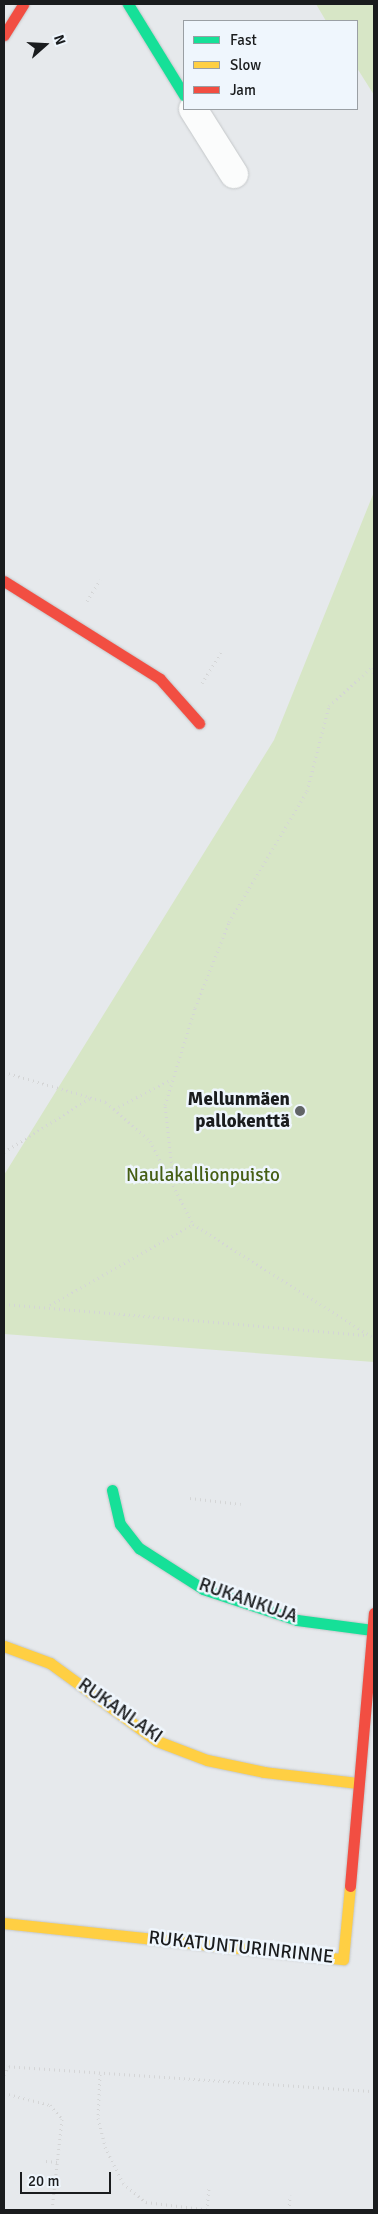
<!DOCTYPE html>
<meta charset="utf-8">
<style>
body{margin:0}
#map{position:relative;width:378px;height:2214px;overflow:hidden;background:#e6e9ec;font-family:Signika,sans-serif}
div>[style]{position:absolute}
.green>*{inset:0;background:#d7e6c6}
.path>*{height:3px;margin-top:-1.5px;transform-origin:0;background:repeating-linear-gradient(90deg,#d4d5d6 0 1px,transparent 0 5px)}
.roads{filter:drop-shadow(0 0 1px #c4c7c9) drop-shadow(0 0 1px #c4c7c9)}
.street>*{height:28px;margin:-14px;padding:0 14px;transform-origin:14px;border-radius:14px;background:#fbfcfc}
.fast>*{height:11px;margin:-5.5px;padding:0 5.5px;transform-origin:5.5px;border-radius:5.5px;background:#16e098}
.slow>*{height:11px;margin:-5.5px;padding:0 5.5px;transform-origin:5.5px;border-radius:5.5px;background:#ffcf43}
.jam>*{height:11px;margin:-5.5px;padding:0 5.5px;transform-origin:5.5px;border-radius:5.5px;background:#f24e42}
.dots>*{width:14px;height:14px;translate:-50% -50%;box-sizing:border-box;border:2px solid #eff6fd;border-radius:50%}
span{translate:-50% -50%;white-space:nowrap;text-align:center;line-height:1.15;-webkit-text-stroke:5px #eff6fd;paint-order:stroke}
.poi-label{font-size:19px;color:#1a1c1e;font-weight:700}
.right{translate:-100% -50%;text-align:right}
.park-label{font-size:19px;color:#455e14}
.street-label{font-size:19px;color:#1a1c1e}
.frame{position:absolute;inset:0;border:5px solid #1a1c1e;pointer-events:none}
.legend{position:absolute;left:183px;top:20px;width:175px;height:90px;box-sizing:border-box;background:#eff6fd;border:1px solid #9a9fa4;margin:0;padding:6px 9px;list-style:none;font-size:15px;color:#1a1c1e}
.legend li{display:flex;align-items:center;gap:10px;height:25px}
.legend b{width:25px;border:1px solid #9a9fa4}
.north{position:absolute;left:20px;top:20px;width:50px;height:50px;-webkit-text-stroke:4px #eff6fd;paint-order:stroke;rotate:71deg;font-size:14px;font-weight:700;line-height:20px;text-align:center;color:#1a1c1e}
.north::after{content:'';display:block;margin:auto;width:18px;height:22px;background:#1a1c1e;clip-path:polygon(50% 0,100% 100%,50% 72%,0 100%)}
.scale{position:absolute;left:20px;top:2172px;width:91px;height:22px;box-sizing:border-box;border:2px solid #1a1c1e;border-top:0;padding-left:6px;font-size:15px;line-height:18px;white-space:nowrap;color:#1a1c1e;-webkit-text-stroke:4px #eff6fd;paint-order:stroke}
</style>
<div id="map">
<div class="green">
<i style="clip-path:polygon(316px 4px,374px 4px,374px 95px,357px 68px,357px 21px,326px 21px)"></i>
<i style="clip-path:polygon(374px 492px,374px 1362px,4px 1334px,4px 1175px,274px 740px)"></i>
</div>
<div class="path">
<i style="left:87px;top:601px;width:25px;rotate:-58deg"></i>
<i style="left:373px;top:667px;width:9px;rotate:84deg"></i>
<i style="left:202px;top:683px;width:36px;rotate:-58deg"></i>
<i style="left:4px;top:1072px;width:106px;rotate:16.4deg"></i>
<i style="left:106px;top:1102px;width:59px;rotate:41.6deg"></i>
<i style="left:150px;top:1141px;width:93px;rotate:62.6deg"></i>
<i style="left:193px;top:1224px;width:214px;rotate:32.2deg"></i>
<i style="left:114px;top:1109px;width:65px;rotate:-27.3deg"></i>
<i style="left:4px;top:1152px;width:102px;rotate:-32.1deg"></i>
<i style="left:173px;top:1177px;width:72px;rotate:-96.3deg"></i>
<i style="left:165px;top:1105px;width:102px;rotate:-72.8deg"></i>
<i style="left:195px;top:1008px;width:92px;rotate:-68.4deg"></i>
<i style="left:229px;top:922px;width:152px;rotate:-59.2deg"></i>
<i style="left:307px;top:791px;width:88px;rotate:-75.5deg"></i>
<i style="left:329px;top:706px;width:61px;rotate:-42.3deg"></i>
<i style="left:4px;top:1304px;width:362px;rotate:4.9deg"></i>
<i style="left:50px;top:1305px;width:164px;rotate:-29.5deg"></i>
<i style="left:190px;top:1498px;width:51px;rotate:6.7deg"></i>
<i style="left:4px;top:2066px;width:371px;rotate:3.9deg"></i>
<i style="left:100px;top:2074px;width:44px;rotate:92.6deg"></i>
<i style="left:98px;top:2118px;width:30px;rotate:76deg"></i>
<i style="left:105px;top:2147px;width:40px;rotate:63.4deg"></i>
<i style="left:123px;top:2183px;width:30px;rotate:40deg"></i>
<i style="left:146px;top:2202px;width:65px;rotate:7deg"></i>
<i style="left:4px;top:2075px;width:10px;rotate:-66deg"></i>
<i style="left:4px;top:2093px;width:48px;rotate:14.6deg"></i>
<i style="left:50px;top:2105px;width:18px;rotate:49deg"></i>
<i style="left:62px;top:2119px;width:92px;rotate:96.3deg"></i>
<i style="left:46px;top:2161px;width:12px;rotate:5deg"></i>
<i style="left:207px;top:2210px;width:23px;rotate:-85deg"></i>
<i style="left:289px;top:2210px;width:15px;rotate:-86deg"></i>
<i style="left:373px;top:2210px;width:3px;rotate:-72deg"></i>
</div>
<div class="roads">
<div class="street">
<i style="left:193px;top:109px;width:77px;rotate:57.8deg"></i>
</div>
<div class="fast">
<i style="left:128px;top:4px;width:107px;rotate:58.4deg"></i>
<i style="left:112px;top:1490px;width:35px;rotate:77deg"></i>
<i style="left:120px;top:1524px;width:31px;rotate:52deg"></i>
<i style="left:139px;top:1548px;width:76px;rotate:32.6deg"></i>
<i style="left:203px;top:1589px;width:99px;rotate:18.3deg"></i>
<i style="left:297px;top:1620px;width:76px;rotate:7.6deg"></i>
</div>
<div class="slow">
<i style="left:4px;top:1646px;width:49px;rotate:20.3deg"></i>
<i style="left:50px;top:1663px;width:132px;rotate:36.1deg"></i>
<i style="left:157px;top:1741px;width:53px;rotate:20.8deg"></i>
<i style="left:207px;top:1760px;width:58px;rotate:11.9deg"></i>
<i style="left:264px;top:1772px;width:95px;rotate:6.7deg"></i>
<i style="left:4px;top:1923px;width:341px;rotate:6.1deg"></i>
<i style="left:343px;top:1959px;width:73px;rotate:-84.5deg"></i>
</div>
<div class="jam">
<i style="left:4px;top:35px;width:36px;rotate:-58deg"></i>
<i style="left:4px;top:581px;width:184px;rotate:32.1deg"></i>
<i style="left:160px;top:679px;width:59px;rotate:48.4deg"></i>
<i style="left:350px;top:1886px;width:274px;rotate:-85deg"></i>
</div>
</div>
<div class="dots">
<i style="left:300px;top:1111px;background:#616466"></i>
</div>
<div class="poi-label">
<span class="right" style="left:290px;top:1111px">Mellunmäen<br>pallokenttä</span>
</div>
<div class="park-label">
<span style="left:203px;top:1176px">Naulakallionpuisto</span>
</div>
<div class="street-label">
<span style="left:248px;top:1601px;rotate:19deg">RUKANKUJA</span>
<span style="left:120px;top:1711px;rotate:35deg">RUKANLAKI</span>
<span style="left:241px;top:1948px;rotate:6deg">RUKATUNTURINRINNE</span>
</div>
<div class="frame"></div>
<ul class="legend">
<li><b style="height:6px;background:#16e098"></b>Fast</li>
<li><b style="height:6px;background:#ffcf43"></b>Slow</li>
<li><b style="height:6px;background:#f24e42"></b>Jam</li>
</ul>
<div class="north">N</div>
<div class="scale">20 m</div>
</div>
